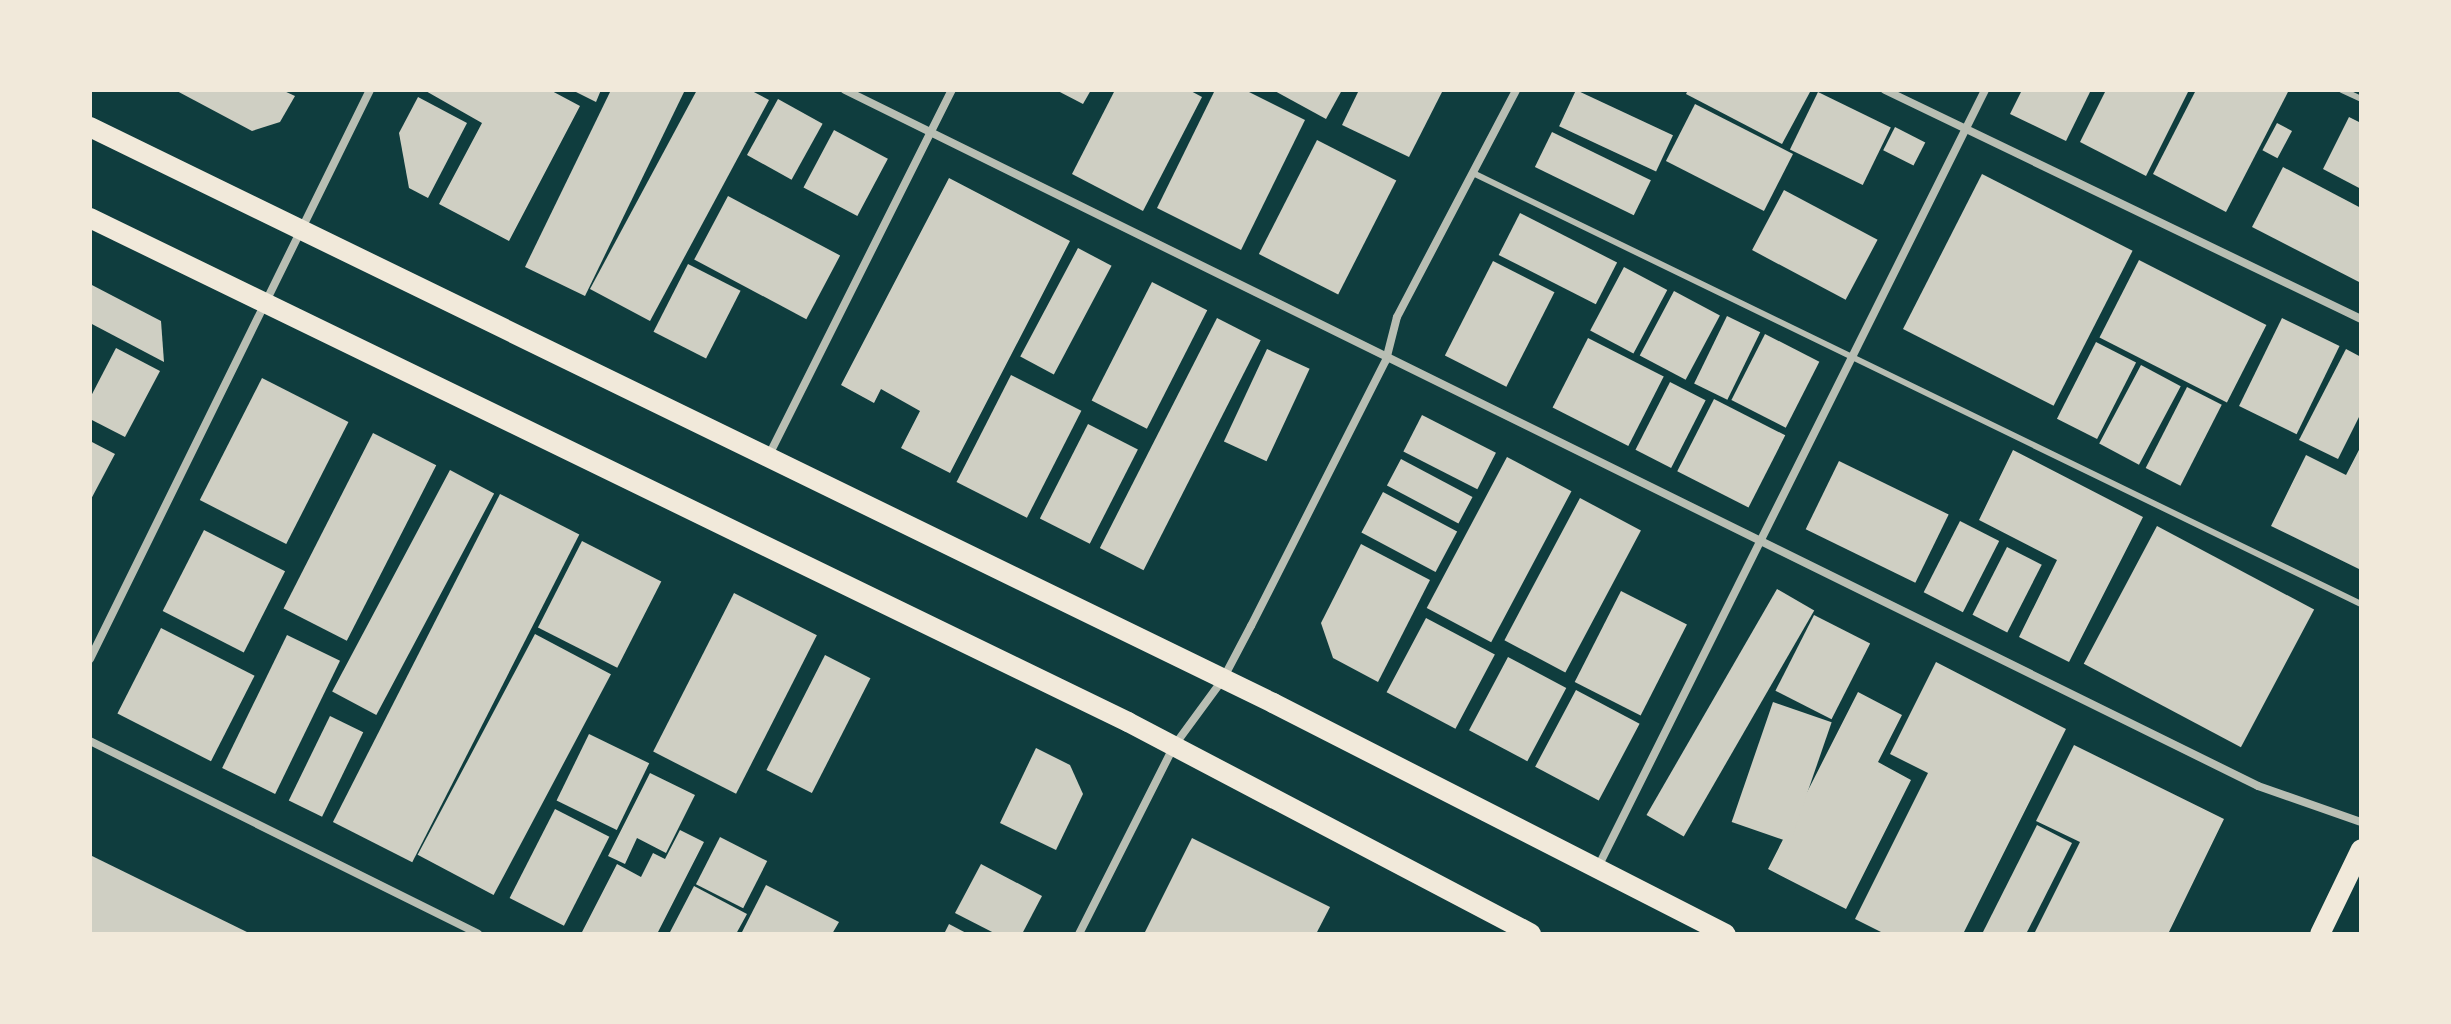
<!DOCTYPE html>
<style>
body{margin:0}
#map{position:relative;width:2451px;height:1024px;overflow:hidden;background:#0f3d3e;font-family:Barlow,sans-serif}
div>[style]{position:absolute}
.building>*{inset:0;background:#cfcfc3;transform-origin:0 0}
.service>*{height:6px;margin:-3px;padding:0 3px;transform-origin:3px;border-radius:3px;background:#b8beb3}
.minor>*{height:8px;margin:-4px;padding:0 4px;transform-origin:4px;border-radius:4px;background:#b8beb3}
.primary>*{height:20px;margin:-10px;padding:0 10px;transform-origin:10px;border-radius:10px;background:#f1e9da}
span{translate:-50% -50%;white-space:nowrap;text-align:center;line-height:1.15;-webkit-text-stroke:7px #f1e9da;paint-order:stroke}
.frame{position:absolute;inset:0;border:92px solid #f1e9da;pointer-events:none}
</style>
<div id="map">
<div class="building">
<i style="clip-path:polygon(175px 90px,282px 90px,295px 96px,280px 122px,252px 131px)"></i>
<i style="clip-path:polygon(424px 90px,550px 90px,580px 106px,509px 241px,439px 204px,482px 123px)"></i>
<i style="clip-path:polygon(572px 90px,601px 90px,596px 102px)"></i>
<i style="clip-path:polygon(611px 90px,685px 90px,585px 296px,525px 267px)"></i>
<i style="clip-path:polygon(697px 90px,750px 90px,769px 100px,650px 321px,590px 289px)"></i>
<i style="clip-path:polygon(1056px 90px,1091px 90px,1083px 104px)"></i>
<i style="clip-path:polygon(1115px 90px,1189px 90px,1202px 97px,1143px 211px,1072px 174px)"></i>
<i style="clip-path:polygon(1215px 90px,1245px 90px,1305px 120px,1241px 250px,1157px 208px)"></i>
<i style="clip-path:polygon(1273px 90px,1342px 90px,1326px 119px)"></i>
<i style="clip-path:polygon(1359px 90px,1443px 90px,1409px 157px,1342px 125px)"></i>
<i style="left:1576px;top:90px;width:107px;height:40px;rotate:25deg"></i>
<i style="clip-path:polygon(1688px 90px,1806px 90px,1810px 92px,1782px 144px,1686px 94px)"></i>
<i style="clip-path:polygon(2022px 90px,2091px 90px,2066px 141px,2010px 114px)"></i>
<i style="clip-path:polygon(2106px 90px,2189px 90px,2146px 176px,2080px 142px)"></i>
<i style="clip-path:polygon(2196px 90px,2289px 90px,2226px 212px,2153px 174px)"></i>
<i style="left:1818px;top:92px;width:81px;height:64px;rotate:26deg"></i>
<i style="clip-path:polygon(418px 97px,467px 123px,428px 198px,409px 188px,399px 133px)"></i>
<i style="left:778px;top:99px;width:51px;height:64px;rotate:29deg"></i>
<i style="left:1695px;top:104px;width:110px;height:64px;rotate:27deg"></i>
<i style="clip-path:polygon(2349px 117px,2361px 123px,2361px 189px,2323px 169px)"></i>
<i style="left:2277px;top:123px;width:17px;height:31px;rotate:28deg"></i>
<i style="left:1895px;top:127px;width:34px;height:26px;rotate:27deg"></i>
<i style="left:834px;top:130px;width:61px;height:65px;rotate:28deg"></i>
<i style="left:1552px;top:132px;width:110px;height:39px;rotate:26deg"></i>
<i style="left:1317px;top:140px;width:89px;height:128px;rotate:27deg"></i>
<i style="clip-path:polygon(2283px 167px,2361px 208px,2361px 283px,2252px 227px)"></i>
<i style="left:1982px;top:174px;width:169px;height:174px;rotate:27deg"></i>
<i style="clip-path:polygon(949px 178px,1070px 241px,950px 473px,901px 448px,920px 411px,881px 389px,874px 403px,841px 385px)"></i>
<i style="left:1784px;top:190px;width:106px;height:68px;rotate:28deg"></i>
<i style="left:728px;top:196px;width:127px;height:72px;rotate:28deg"></i>
<i style="left:1520px;top:213px;width:109px;height:47px;rotate:27deg"></i>
<i style="left:1078px;top:248px;width:38px;height:123px;rotate:28deg"></i>
<i style="left:2139px;top:260px;width:143px;height:87px;rotate:27deg"></i>
<i style="left:1493px;top:261px;width:69px;height:106px;rotate:27deg"></i>
<i style="left:688px;top:264px;width:59px;height:76px;rotate:27deg"></i>
<i style="left:1624px;top:267px;width:49px;height:72px;rotate:28deg"></i>
<i style="left:1152px;top:282px;width:62px;height:133px;rotate:27deg"></i>
<i style="clip-path:polygon(90px 284px,161px 321px,164px 362px,90px 323px)"></i>
<i style="left:1674px;top:291px;width:52px;height:73px;rotate:28deg"></i>
<i style="left:1727px;top:316px;width:37px;height:75px;rotate:26deg"></i>
<i style="left:1217px;top:318px;width:49px;height:258px;rotate:27deg"></i>
<i style="left:2282px;top:318px;width:64px;height:98px;rotate:26deg"></i>
<i style="left:1765px;top:334px;width:61px;height:74px;rotate:27deg"></i>
<i style="left:1588px;top:338px;width:85px;height:78px;rotate:27deg"></i>
<i style="left:2096px;top:342px;width:45px;height:86px;rotate:27deg"></i>
<i style="clip-path:polygon(116px 348px,160px 371px,125px 437px,90px 419px,90px 398px)"></i>
<i style="left:1267px;top:349px;width:47px;height:102px;rotate:25deg"></i>
<i style="clip-path:polygon(2346px 349px,2361px 357px,2361px 413px,2338px 459px,2299px 440px)"></i>
<i style="left:2141px;top:365px;width:45px;height:89px;rotate:28deg"></i>
<i style="left:1011px;top:375px;width:79px;height:120px;rotate:27deg"></i>
<i style="left:262px;top:378px;width:97px;height:137px;rotate:27deg"></i>
<i style="left:1670px;top:382px;width:40px;height:76px;rotate:27deg"></i>
<i style="left:2187px;top:387px;width:39px;height:91px;rotate:27deg"></i>
<i style="left:1714px;top:399px;width:80px;height:81px;rotate:27deg"></i>
<i style="left:1422px;top:415px;width:83px;height:41px;rotate:27deg"></i>
<i style="left:1088px;top:424px;width:56px;height:106px;rotate:27deg"></i>
<i style="left:373px;top:433px;width:71px;height:197px;rotate:27deg"></i>
<i style="clip-path:polygon(90px 441px,115px 454px,90px 501px)"></i>
<i style="clip-path:polygon(2361px 446px,2361px 570px,2271px 526px,2306px 455px,2346px 475px)"></i>
<i style="clip-path:polygon(2013px 450px,2143px 517px,2069px 662px,2019px 637px,2057px 560px,1979px 520px)"></i>
<i style="left:1507px;top:457px;width:73px;height:171px;rotate:28deg"></i>
<i style="left:1401px;top:459px;width:81px;height:30px;rotate:28deg"></i>
<i style="left:1839px;top:461px;width:122px;height:76px;rotate:26deg"></i>
<i style="left:450px;top:470px;width:50px;height:251px;rotate:28deg"></i>
<i style="left:1383px;top:492px;width:84px;height:46px;rotate:28deg"></i>
<i style="left:500px;top:494px;width:89px;height:368px;rotate:27deg"></i>
<i style="left:1580px;top:498px;width:69px;height:161px;rotate:28deg"></i>
<i style="left:1960px;top:521px;width:44px;height:80px;rotate:27deg"></i>
<i style="left:2157px;top:526px;width:178px;height:156px;rotate:28deg"></i>
<i style="left:204px;top:530px;width:91px;height:91px;rotate:27deg"></i>
<i style="left:582px;top:541px;width:89px;height:97px;rotate:27deg"></i>
<i style="clip-path:polygon(1361px 544px,1430px 580px,1378px 682px,1333px 658px,1321px 623px)"></i>
<i style="left:2007px;top:547px;width:39px;height:76px;rotate:27deg"></i>
<i style="left:1777px;top:589px;width:43px;height:261px;rotate:30deg"></i>
<i style="left:1621px;top:591px;width:74px;height:102px;rotate:27deg"></i>
<i style="left:734px;top:593px;width:93px;height:178px;rotate:27deg"></i>
<i style="left:1814px;top:615px;width:63px;height:85px;rotate:27deg"></i>
<i style="left:1426px;top:618px;width:78px;height:84px;rotate:28deg"></i>
<i style="left:161px;top:628px;width:105px;height:96px;rotate:27deg"></i>
<i style="left:535px;top:634px;width:86px;height:250px;rotate:28deg"></i>
<i style="left:287px;top:635px;width:59px;height:148px;rotate:26deg"></i>
<i style="left:825px;top:655px;width:51px;height:129px;rotate:27deg"></i>
<i style="left:1508px;top:657px;width:66px;height:83px;rotate:28deg"></i>
<i style="clip-path:polygon(1936px 662px,2066px 729px,1963px 934px,1885px 934px,1855px 919px,1928px 773px,1890px 754px)"></i>
<i style="left:1576px;top:690px;width:72px;height:87px;rotate:28deg"></i>
<i style="clip-path:polygon(1858px 692px,1902px 715px,1878px 762px,1911px 780px,1846px 909px,1768px 869px)"></i>
<i style="left:1773px;top:702px;width:62px;height:127px;rotate:19deg"></i>
<i style="left:330px;top:716px;width:37px;height:94px;rotate:26deg"></i>
<i style="left:589px;top:734px;width:67px;height:74px;rotate:26deg"></i>
<i style="clip-path:polygon(2074px 745px,2224px 819px,2168px 934px,2034px 934px,2080px 842px,2036px 821px)"></i>
<i style="clip-path:polygon(1036px 748px,1070px 765px,1083px 794px,1056px 850px,1000px 823px)"></i>
<i style="clip-path:polygon(650px 773px,695px 795px,666px 853px,637px 838px,625px 864px,608px 856px)"></i>
<i style="left:555px;top:809px;width:61px;height:100px;rotate:27deg"></i>
<i style="clip-path:polygon(2037px 825px,2072px 843px,2026px 934px,1982px 934px)"></i>
<i style="clip-path:polygon(680px 830px,704px 842px,657px 934px,581px 934px,617px 864px,641px 877px,653px 853px,665px 859px)"></i>
<i style="left:720px;top:837px;width:53px;height:53px;rotate:27deg"></i>
<i style="clip-path:polygon(1192px 838px,1330px 907px,1316px 934px,1144px 934px)"></i>
<i style="clip-path:polygon(90px 855px,251px 934px,90px 934px)"></i>
<i style="clip-path:polygon(981px 864px,1042px 896px,1022px 934px,996px 934px,955px 913px)"></i>
<i style="clip-path:polygon(766px 885px,839px 922px,832px 934px,741px 934px)"></i>
<i style="clip-path:polygon(694px 886px,747px 914px,736px 934px,669px 934px)"></i>
<i style="clip-path:polygon(949px 924px,968px 934px,944px 934px)"></i>
</div>
<div class="service">
<i style="left:2342px;top:90px;width:21px;rotate:25deg"></i>
<i style="left:1473px;top:173px;width:987px;rotate:25.89deg"></i>
</div>
<div class="minor">
<i style="left:845px;top:90px;width:1575px;rotate:26.22deg"></i>
<i style="left:2258px;top:786px;width:109px;rotate:19.3deg"></i>
<i style="left:1885px;top:90px;width:528px;rotate:25.69deg"></i>
<i style="left:768px;top:457px;width:411px;rotate:-63.4deg"></i>
<i style="left:90px;top:659px;width:634px;rotate:-63.8deg"></i>
<i style="left:90px;top:741px;width:433px;rotate:26.4deg"></i>
<i style="left:1597px;top:869px;width:870px;rotate:-63.52deg"></i>
<i style="left:1079px;top:934px;width:211px;rotate:-63.2deg"></i>
<i style="left:1174px;top:746px;width:83px;rotate:-53.8deg"></i>
<i style="left:1223px;top:679px;width:60px;rotate:-62.2deg"></i>
<i style="left:1251px;top:626px;width:298px;rotate:-63.1deg"></i>
<i style="left:1386px;top:360px;width:44px;rotate:-75.7deg"></i>
<i style="left:1397px;top:317px;width:256px;rotate:-62.3deg"></i>
</div>
<div class="primary">
<i style="left:90px;top:127px;width:1316px;rotate:25.96deg"></i>
<i style="left:1273px;top:703px;width:508px;rotate:27.02deg"></i>
<i style="left:90px;top:218px;width:1154px;rotate:25.9deg"></i>
<i style="left:1128px;top:722px;width:455px;rotate:27.7deg"></i>
<i style="left:2320px;top:934px;width:94px;rotate:-64.2deg"></i>
</div>
<div class="frame"></div>
</div>
